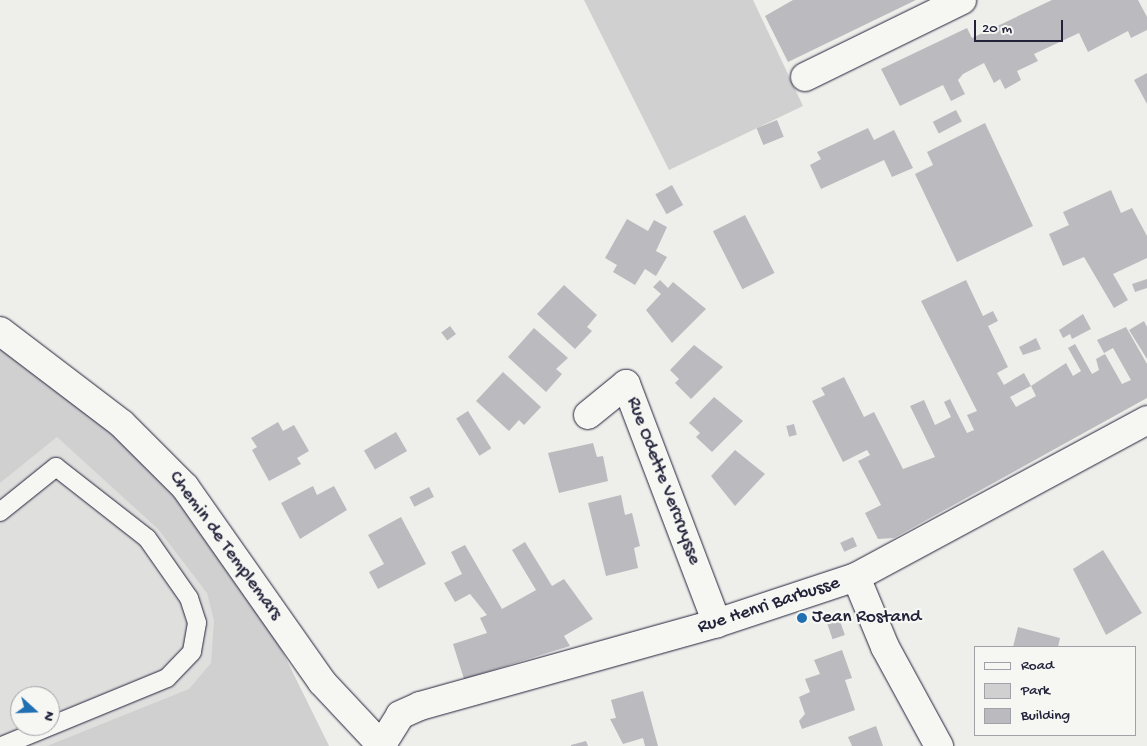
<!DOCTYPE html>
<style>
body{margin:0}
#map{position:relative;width:1147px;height:746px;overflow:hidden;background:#eeeeeb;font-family:"Gochi Hand",sans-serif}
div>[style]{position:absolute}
.built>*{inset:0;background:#dfdfde}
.green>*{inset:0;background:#d0d0d1}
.building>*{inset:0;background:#bbbbbf;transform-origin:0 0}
.roads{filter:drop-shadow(0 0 1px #22223b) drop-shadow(0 0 1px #22223b)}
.lane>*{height:18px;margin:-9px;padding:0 9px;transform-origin:9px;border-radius:9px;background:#f6f6f2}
.street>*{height:28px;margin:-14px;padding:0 14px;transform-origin:14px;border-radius:14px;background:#f6f6f2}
.secondary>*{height:28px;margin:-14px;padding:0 14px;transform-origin:14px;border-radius:14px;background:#f6f6f2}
.dots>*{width:14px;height:14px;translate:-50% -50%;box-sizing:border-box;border:2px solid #f6f6f2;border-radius:50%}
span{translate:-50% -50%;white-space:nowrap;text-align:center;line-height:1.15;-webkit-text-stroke:4.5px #f6f6f2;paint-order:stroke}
.street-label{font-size:19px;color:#22223b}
.poi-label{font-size:19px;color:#22223b}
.left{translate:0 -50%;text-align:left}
.legend{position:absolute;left:974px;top:646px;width:162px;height:90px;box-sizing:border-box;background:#f6f6f2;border:1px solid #a1a1a9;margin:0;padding:6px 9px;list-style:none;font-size:15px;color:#22223b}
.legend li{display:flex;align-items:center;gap:10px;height:25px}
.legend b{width:25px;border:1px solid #a1a1a9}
.north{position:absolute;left:10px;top:686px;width:50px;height:50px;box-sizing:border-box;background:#f6f6f2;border:1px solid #a1a1a9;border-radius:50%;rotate:110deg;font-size:14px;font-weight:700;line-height:20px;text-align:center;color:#22223b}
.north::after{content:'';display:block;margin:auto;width:18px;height:22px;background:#1f6fb2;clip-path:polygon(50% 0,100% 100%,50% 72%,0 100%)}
.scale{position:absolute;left:974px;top:20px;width:89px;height:22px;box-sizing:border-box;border:2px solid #22223b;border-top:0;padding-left:6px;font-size:15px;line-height:18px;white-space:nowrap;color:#22223b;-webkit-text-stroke:4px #f6f6f2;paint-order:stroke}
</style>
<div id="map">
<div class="built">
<i style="clip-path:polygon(evenodd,0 319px,257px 600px,329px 746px,0 746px,0 319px,20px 696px,50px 696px,50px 726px,20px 726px,20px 696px)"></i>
</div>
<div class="green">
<i style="clip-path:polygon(584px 0,753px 0,803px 106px,669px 170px)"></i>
<i style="clip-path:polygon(0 338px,125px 438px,201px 521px,257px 600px,329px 746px,47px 746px,189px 689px,211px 663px,214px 621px,207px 593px,158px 529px,57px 437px,0 483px)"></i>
</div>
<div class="building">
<i style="clip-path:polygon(793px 0,916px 0,788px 62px,765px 16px)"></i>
<i style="clip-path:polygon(1052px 0,1138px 0,1147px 17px,1147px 30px,1131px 38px,1128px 31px,1088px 52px,1079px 33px,1034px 54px,1038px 61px,1017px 71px,1021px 80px,1005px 89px,1000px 79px,994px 83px,984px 63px,963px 74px,958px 80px,965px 94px,951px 101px,943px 85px,900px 106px,881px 69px,967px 28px,972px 38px)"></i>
<i style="clip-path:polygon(1147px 73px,1147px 104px,1134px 80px)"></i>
<i style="left:956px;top:110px;width:13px;height:26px;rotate:63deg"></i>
<i style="left:777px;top:120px;width:18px;height:22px;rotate:68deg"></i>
<i style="clip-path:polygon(985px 123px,1033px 226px,957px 262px,915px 174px,933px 165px,927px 152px)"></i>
<i style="clip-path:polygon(868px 128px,874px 140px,894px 130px,913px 168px,892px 177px,884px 160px,821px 189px,810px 165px,821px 159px,817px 152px)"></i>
<i style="left:672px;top:185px;width:23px;height:19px;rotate:61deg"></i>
<i style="clip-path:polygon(1111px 190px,1121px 213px,1132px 208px,1147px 236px,1147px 258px,1113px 274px,1128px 300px,1114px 308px,1084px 257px,1063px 266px,1049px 234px,1069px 225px,1063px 212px)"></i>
<i style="left:745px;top:215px;width:65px;height:36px;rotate:63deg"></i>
<i style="clip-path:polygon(627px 219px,648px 231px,654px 220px,667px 227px,656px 251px,667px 257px,656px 276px,645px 269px,635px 285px,613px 272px,617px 265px,605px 258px)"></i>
<i style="clip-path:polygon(1147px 279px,1147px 288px,1135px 292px,1132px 284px)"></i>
<i style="clip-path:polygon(660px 280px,668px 288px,673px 282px,706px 309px,672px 343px,646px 310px,661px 294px,653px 287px)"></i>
<i style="clip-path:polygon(966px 280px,983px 316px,993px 311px,998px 321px,988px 326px,1008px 367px,997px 373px,1004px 385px,1024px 373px,1031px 386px,1010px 397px,1016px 407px,1036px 396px,1031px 386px,1066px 363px,1073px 376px,1081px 371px,1068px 348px,1075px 344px,1092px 374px,1099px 370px,1096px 359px,1105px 354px,1122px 384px,1131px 380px,1113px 348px,1104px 353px,1097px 340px,1126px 327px,1147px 364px,1147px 398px,894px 538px,878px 539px,865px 513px,881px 505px,858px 461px,870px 455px,867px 450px,843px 462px,812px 401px,825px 395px,821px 388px,844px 377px,864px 417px,874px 412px,903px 469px,935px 457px,910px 406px,924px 400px,935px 425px,951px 417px,944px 402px,950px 399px,967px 433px,974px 430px,967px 415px,977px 411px,921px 301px)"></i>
<i style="clip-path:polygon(564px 285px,597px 315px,587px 327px,592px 331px,575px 349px,537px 314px)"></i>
<i style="clip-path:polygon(1083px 314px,1091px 329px,1072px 339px,1070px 334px,1063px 338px,1059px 330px)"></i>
<i style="clip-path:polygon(1144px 321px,1147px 327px,1147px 359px,1129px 330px)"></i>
<i style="left:450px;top:326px;width:10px;height:11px;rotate:53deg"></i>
<i style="clip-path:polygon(534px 328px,568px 358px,556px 369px,562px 374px,546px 392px,508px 357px)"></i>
<i style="clip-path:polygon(1036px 338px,1041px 349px,1023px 355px,1019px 347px)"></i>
<i style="clip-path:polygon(694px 345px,723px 367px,691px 399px,675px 383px,679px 379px,670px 370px)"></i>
<i style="clip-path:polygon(503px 372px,541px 407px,524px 425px,519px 420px,509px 431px,476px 401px)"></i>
<i style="clip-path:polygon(714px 397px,743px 421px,712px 452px,696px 437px,700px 433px,689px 423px)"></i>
<i style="left:468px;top:411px;width:44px;height:14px;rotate:58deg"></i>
<i style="clip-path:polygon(278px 422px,283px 431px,294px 425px,309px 451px,297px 458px,301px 464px,269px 481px,252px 450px,257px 447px,251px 438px)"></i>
<i style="left:794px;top:424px;width:11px;height:8px;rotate:75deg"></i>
<i style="left:396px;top:432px;width:22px;height:37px;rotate:60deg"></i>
<i style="clip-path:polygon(593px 443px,597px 457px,603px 456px,608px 481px,559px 493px,548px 453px)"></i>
<i style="clip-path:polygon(735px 450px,765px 474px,735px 506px,711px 476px)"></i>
<i style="clip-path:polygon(313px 486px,317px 495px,334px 486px,347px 510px,300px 539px,281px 503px)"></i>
<i style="left:429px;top:487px;width:11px;height:22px;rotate:63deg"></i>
<i style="clip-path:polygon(621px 495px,625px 515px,632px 513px,640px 546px,634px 548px,638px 568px,606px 576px,588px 503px)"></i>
<i style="clip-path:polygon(401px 517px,426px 564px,378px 589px,369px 572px,384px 564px,368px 535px)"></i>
<i style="left:853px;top:537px;width:10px;height:14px;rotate:66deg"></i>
<i style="clip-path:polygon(525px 542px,552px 586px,564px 579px,593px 619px,564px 636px,570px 646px,464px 679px,453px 644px,487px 633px,480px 618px,487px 615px,470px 594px,455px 602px,444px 583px,462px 574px,451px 552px,465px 545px,502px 609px,536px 590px,512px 550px)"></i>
<i style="clip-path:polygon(1103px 550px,1142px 613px,1106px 635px,1073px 569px)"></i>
<i style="left:839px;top:618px;width:18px;height:13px;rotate:71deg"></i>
<i style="clip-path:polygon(1018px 627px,1060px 638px,1058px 647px,1013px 647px)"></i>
<i style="clip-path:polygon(842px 650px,852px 678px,845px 680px,855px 710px,802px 729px,799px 721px,805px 714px,799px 697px,810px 692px,805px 679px,820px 674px,814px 660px)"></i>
<i style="clip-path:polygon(643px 691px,658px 746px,645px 746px,643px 738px,623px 744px,610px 719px,616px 718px,611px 700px)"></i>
<i style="clip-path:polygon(876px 726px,883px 746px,852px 746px,848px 737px)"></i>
<i style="clip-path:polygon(586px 741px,588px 746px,571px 746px,571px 745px)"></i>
</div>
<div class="roads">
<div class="lane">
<i style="left:0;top:512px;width:72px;rotate:-38.8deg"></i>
<i style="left:56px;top:467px;width:115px;rotate:38deg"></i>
<i style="left:147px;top:538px;width:73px;rotate:55deg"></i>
<i style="left:189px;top:598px;width:26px;rotate:72deg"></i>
<i style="left:197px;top:623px;width:29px;rotate:100deg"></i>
<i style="left:192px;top:652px;width:36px;rotate:134deg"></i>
<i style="left:167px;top:678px;width:178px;rotate:157.6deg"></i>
</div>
<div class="street">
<i style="left:805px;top:77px;width:175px;rotate:-26.1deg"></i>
<i style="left:0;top:331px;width:153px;rotate:37.3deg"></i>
<i style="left:122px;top:424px;width:89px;rotate:45deg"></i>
<i style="left:185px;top:487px;width:238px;rotate:54.9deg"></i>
<i style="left:322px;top:682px;width:86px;rotate:46.9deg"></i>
<i style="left:588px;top:415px;width:49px;rotate:-39.2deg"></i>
<i style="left:626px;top:384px;width:256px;rotate:69.2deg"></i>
<i style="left:856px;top:577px;width:76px;rotate:67.5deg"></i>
<i style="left:885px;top:647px;width:113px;rotate:61.4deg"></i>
</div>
<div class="secondary">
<i style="left:381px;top:746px;width:36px;rotate:-58deg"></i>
<i style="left:400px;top:715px;width:22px;rotate:-24deg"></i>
<i style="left:420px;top:706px;width:308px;rotate:-15.6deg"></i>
<i style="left:717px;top:623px;width:146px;rotate:-18.3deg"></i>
<i style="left:856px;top:577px;width:331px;rotate:-28.3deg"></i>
</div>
</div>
<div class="dots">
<i style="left:802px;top:618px;background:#1f6fb2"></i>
</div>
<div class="street-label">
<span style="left:663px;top:481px;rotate:69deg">Rue Odette Vercruysse</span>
<span style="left:225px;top:546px;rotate:54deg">Chemin de Templemars</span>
<span style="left:769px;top:606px;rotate:-18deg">Rue Henri Barbusse</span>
</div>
<div class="poi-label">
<span class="left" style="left:812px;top:618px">Jean Rostand</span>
</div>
<ul class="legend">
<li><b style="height:6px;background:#f6f6f2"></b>Road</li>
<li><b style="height:14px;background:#d0d0d1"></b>Park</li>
<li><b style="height:14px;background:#bbbbbf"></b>Building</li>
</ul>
<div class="north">N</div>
<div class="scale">20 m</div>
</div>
